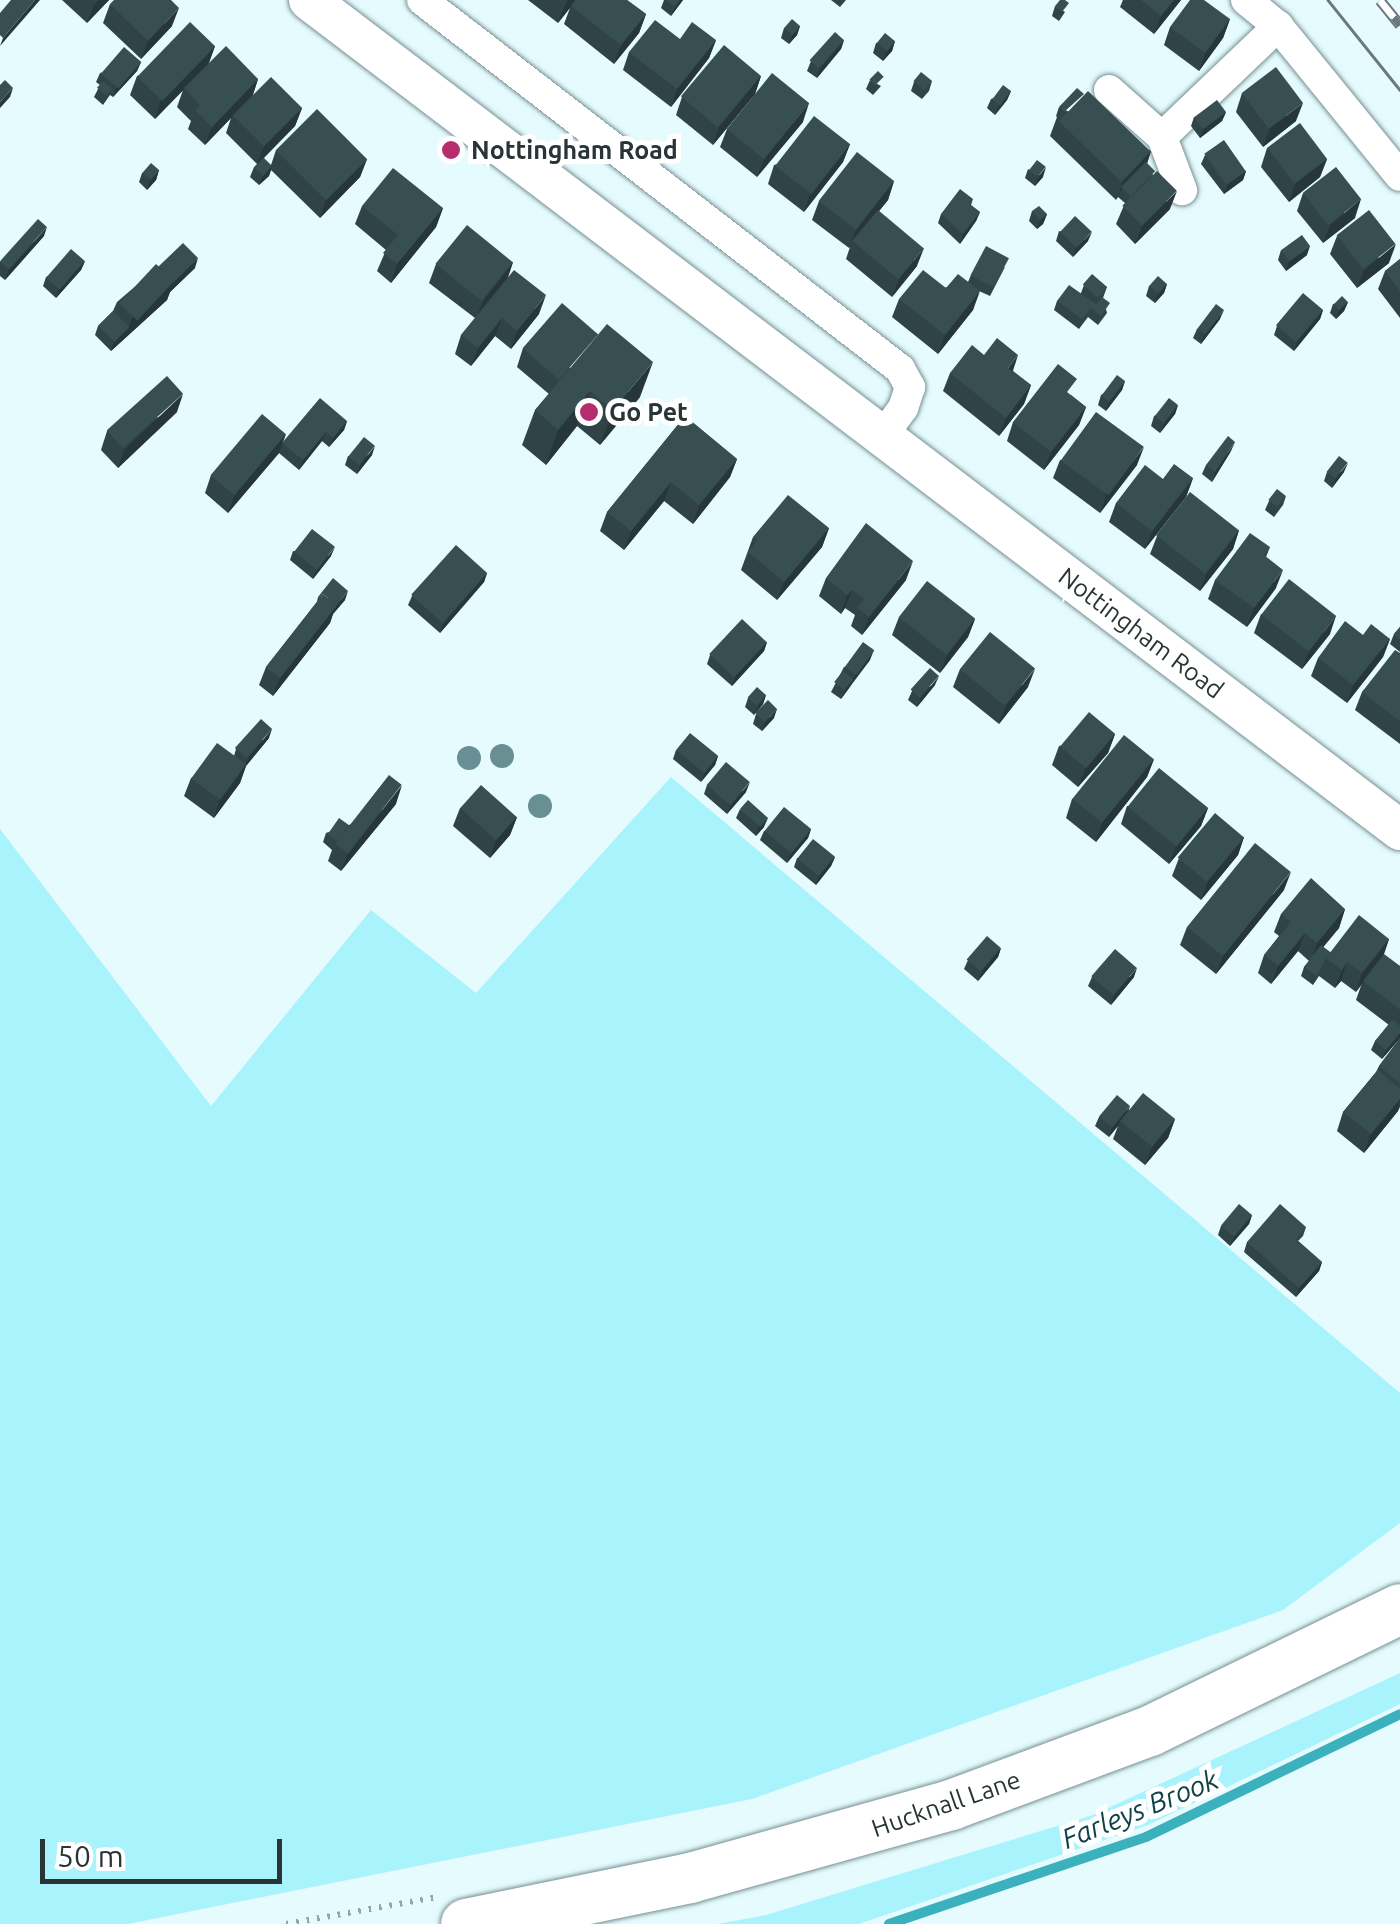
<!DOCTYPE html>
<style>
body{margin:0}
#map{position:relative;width:1400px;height:1924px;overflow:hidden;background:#e5fbfe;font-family:Ubuntu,sans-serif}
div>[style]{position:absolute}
.green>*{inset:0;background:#a9f3fc}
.stream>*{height:10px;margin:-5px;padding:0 5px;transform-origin:5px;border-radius:5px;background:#3cb1be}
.path>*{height:6px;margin-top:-3px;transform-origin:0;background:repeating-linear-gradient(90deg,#94a5a8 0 2.5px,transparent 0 10.5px)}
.roads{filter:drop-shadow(0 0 2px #768f92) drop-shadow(0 0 2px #768f92)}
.minor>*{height:30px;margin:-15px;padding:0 15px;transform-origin:15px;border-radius:15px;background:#fff}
.tertiary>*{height:40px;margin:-20px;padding:0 20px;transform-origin:20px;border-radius:20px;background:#fff}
.primary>*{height:50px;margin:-25px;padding:0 25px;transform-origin:25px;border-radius:25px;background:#fff}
.tram>*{height:2.5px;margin:-1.25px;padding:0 1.25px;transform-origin:1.25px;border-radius:1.25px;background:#6a797b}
.rail>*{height:11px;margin-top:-5.5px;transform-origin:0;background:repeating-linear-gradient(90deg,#fff 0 22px,#6a797b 0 44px);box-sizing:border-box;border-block:2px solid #6a797b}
.trees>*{width:24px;height:24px;margin:-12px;border-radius:50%;background:#678f94}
.wall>*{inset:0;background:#304447}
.shaded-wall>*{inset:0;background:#273739}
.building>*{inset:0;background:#384f52;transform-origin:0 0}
.dots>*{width:28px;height:28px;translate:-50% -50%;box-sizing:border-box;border:5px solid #fff;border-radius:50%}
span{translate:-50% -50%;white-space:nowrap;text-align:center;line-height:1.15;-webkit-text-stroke:10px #fff;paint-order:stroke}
.poi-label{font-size:25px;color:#293435;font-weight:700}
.left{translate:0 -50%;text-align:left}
.street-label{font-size:25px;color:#293435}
.water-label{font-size:28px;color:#0e4248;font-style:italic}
.scale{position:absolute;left:40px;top:1839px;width:242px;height:45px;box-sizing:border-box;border:5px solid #293435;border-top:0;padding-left:12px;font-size:30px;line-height:35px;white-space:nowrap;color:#293435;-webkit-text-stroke:8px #fff;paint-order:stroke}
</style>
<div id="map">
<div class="green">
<i style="clip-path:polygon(671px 777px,1400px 1393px,1400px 1523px,1283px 1610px,752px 1799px,128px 1924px,0 1924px,0 829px,211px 1106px,371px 910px,476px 993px)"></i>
<i style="clip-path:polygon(1400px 1673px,1400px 1704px,1148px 1825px,859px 1924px,718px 1924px,766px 1915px,1093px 1815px)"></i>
</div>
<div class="stream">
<i style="left:889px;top:1924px;width:271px;rotate:-18.7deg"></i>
<i style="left:1146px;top:1837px;width:282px;rotate:-25.8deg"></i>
</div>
<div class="path">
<i style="left:286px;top:1924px;width:153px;rotate:-10.1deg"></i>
</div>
<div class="roads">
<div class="minor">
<i style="left:422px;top:0;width:604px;rotate:37.67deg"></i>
<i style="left:900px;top:369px;width:21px;rotate:61deg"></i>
<i style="left:910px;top:387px;width:22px;rotate:108deg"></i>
<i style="left:903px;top:408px;width:34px;rotate:126deg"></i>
<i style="left:1246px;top:0;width:41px;rotate:39.1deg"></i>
<i style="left:1278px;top:26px;width:193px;rotate:50.9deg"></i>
<i style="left:1109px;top:90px;width:71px;rotate:41.6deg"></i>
<i style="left:1162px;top:137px;width:57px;rotate:69.3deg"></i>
<i style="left:1162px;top:137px;width:161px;rotate:-43.7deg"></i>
</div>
<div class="tertiary">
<i style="left:309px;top:0;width:1371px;rotate:37.26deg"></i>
</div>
<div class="primary">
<i style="left:466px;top:1924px;width:229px;rotate:-11.6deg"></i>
<i style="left:690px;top:1878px;width:271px;rotate:-15.6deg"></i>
<i style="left:951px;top:1805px;width:212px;rotate:-20.4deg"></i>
<i style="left:1150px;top:1731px;width:278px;rotate:-26deg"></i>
</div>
</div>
<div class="tram">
<i style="left:1328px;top:0;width:115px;rotate:51.3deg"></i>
</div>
<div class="rail">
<i style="left:1380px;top:0;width:32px;rotate:51deg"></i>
</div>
<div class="trees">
<i style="left:502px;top:756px"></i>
<i style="left:469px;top:758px"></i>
<i style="left:540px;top:806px"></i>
</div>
<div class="wall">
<i style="clip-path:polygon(62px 0,109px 0,87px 23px)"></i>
<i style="clip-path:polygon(528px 0,627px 0,646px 14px,639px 33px,614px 64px,564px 24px,570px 8px,558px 23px)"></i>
<i style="clip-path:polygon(664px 0,683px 0,671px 16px,661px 8px)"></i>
<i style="clip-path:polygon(831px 0,846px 0,840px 7px)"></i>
<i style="clip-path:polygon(1123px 0,1181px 0,1154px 34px,1120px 7px)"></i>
<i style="clip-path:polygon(110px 4px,172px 26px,141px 59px,103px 23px)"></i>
<i style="clip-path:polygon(1055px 6px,1065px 12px,1059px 21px,1052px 16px)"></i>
<i style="clip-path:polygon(1230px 19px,1223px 38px,1199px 71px,1164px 45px,1170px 27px)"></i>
<i style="clip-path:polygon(800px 26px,797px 35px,789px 44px,781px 38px,784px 28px)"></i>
<i style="clip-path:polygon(716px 40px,709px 58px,671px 107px,623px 70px,629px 52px)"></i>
<i style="clip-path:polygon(844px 40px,841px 49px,817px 78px,807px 71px,811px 61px)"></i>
<i style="clip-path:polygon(895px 41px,892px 51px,883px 61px,873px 53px,876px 43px)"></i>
<i style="clip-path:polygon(215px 46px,209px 63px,258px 79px,253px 95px,302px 108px,295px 126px,264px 158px,271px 165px,276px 150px,367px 159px,360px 177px,320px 218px,271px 170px,269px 176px,259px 185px,250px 177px,254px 167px,257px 164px,226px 133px,231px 118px,205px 145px,188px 129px,191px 121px,177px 107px,183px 90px,155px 119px,130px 95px,137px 76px)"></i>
<i style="clip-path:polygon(141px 62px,137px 71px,113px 97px,110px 95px,103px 105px,94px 97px,100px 85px,96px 82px,100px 73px)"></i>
<i style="clip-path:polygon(761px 76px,755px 94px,713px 145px,676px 115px,682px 97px)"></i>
<i style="clip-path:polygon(870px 80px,881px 86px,873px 95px,866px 89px)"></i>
<i style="clip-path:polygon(932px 81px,929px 91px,922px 99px,911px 91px,914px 82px)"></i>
<i style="clip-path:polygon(1011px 91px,1007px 100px,995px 115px,987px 108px,991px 99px)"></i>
<i style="clip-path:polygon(1242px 93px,1296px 121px,1263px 147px,1236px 112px)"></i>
<i style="clip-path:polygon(1059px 107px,1151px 151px,1147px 163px,1170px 209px,1135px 244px,1116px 224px,1125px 203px,1118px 197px,1116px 200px,1050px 136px,1057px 117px,1056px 116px)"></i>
<i style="clip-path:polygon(1226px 112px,1222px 121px,1200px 138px,1191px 126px,1194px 117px)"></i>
<i style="clip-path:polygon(803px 122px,757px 177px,720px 147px,727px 129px)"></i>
<i style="clip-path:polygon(850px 144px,843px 162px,804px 212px,768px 184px,774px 165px)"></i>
<i style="clip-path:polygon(1267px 148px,1327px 159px,1320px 177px,1289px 202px,1261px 167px)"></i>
<i style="clip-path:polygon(1205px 155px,1246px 171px,1243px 180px,1224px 194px,1201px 164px)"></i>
<i style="clip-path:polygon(1028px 169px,1043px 177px,1035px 186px,1025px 178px)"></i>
<i style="clip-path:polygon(159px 170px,156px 180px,147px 190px,139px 182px,142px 173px)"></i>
<i style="clip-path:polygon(894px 181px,888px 200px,879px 211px,917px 266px,892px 297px,846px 259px,850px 247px,849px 248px,812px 220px,819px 201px)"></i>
<i style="clip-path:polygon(1303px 193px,1355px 218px,1323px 243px,1297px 211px)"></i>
<i style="clip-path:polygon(973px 199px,971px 205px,980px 212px,976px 221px,960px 244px,938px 223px,941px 214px)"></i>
<i style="clip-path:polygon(362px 206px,443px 208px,436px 227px,391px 283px,377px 271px,386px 250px,355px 224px)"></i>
<i style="clip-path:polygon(1032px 211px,1047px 214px,1043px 224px,1037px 229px,1029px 221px)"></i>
<i style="clip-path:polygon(1059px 231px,1088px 241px,1073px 257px,1056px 241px)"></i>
<i style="clip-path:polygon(44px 236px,5px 280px,0 276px,0 262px)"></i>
<i style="clip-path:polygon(1337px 236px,1389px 263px,1357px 288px,1330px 254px)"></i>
<i style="clip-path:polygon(1281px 250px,1307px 255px,1286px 271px,1278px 260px)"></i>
<i style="clip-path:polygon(1400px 259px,1400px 318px,1378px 289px,1385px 271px)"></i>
<i style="clip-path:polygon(85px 261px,81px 270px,56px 298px,43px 286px,46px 277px)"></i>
<i style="clip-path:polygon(513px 262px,507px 278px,539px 314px,511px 349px,495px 336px,471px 366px,455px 354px,461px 335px,475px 318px,429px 283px,436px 264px)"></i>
<i style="clip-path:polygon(159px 266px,195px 268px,170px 292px,167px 300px,111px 351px,95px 335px,98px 326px,113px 311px,117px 302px)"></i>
<i style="clip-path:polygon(1005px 267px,990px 296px,979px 291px,973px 310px,938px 354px,892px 317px,899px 299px,968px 282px,971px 275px)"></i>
<i style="clip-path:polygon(1167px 284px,1164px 293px,1155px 303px,1146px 296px,1149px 286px)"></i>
<i style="clip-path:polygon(1084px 285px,1107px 287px,1103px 298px,1107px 313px,1098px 325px,1088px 317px,1079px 329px,1054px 310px,1057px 301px,1081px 293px)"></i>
<i style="clip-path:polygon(1348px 302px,1344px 311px,1336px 319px,1330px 313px,1333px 304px)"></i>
<i style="clip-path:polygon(1323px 310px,1320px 319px,1294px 351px,1274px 335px,1277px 326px)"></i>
<i style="clip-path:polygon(1220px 319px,1201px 344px,1193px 338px,1197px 329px)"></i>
<i style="clip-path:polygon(523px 348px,640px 397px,600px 445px,577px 426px,546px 465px,522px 445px,535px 410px,549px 394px,517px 367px)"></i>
<i style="clip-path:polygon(984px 355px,1013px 371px,1031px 385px,1024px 404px,999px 436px,943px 391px,950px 373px)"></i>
<i style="clip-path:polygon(1125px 381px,1122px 390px,1106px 411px,1098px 405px,1101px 395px)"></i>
<i style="clip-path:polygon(1071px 395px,1086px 407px,1079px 425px,1044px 470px,1007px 441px,1013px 422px)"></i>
<i style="clip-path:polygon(1178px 405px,1175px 414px,1160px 433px,1151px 426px,1154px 416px)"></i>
<i style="clip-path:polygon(177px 412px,118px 468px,101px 450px,107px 431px)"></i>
<i style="clip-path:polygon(685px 416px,737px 459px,730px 477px,693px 524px,664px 501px,624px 550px,600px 531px,607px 512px)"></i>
<i style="clip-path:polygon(347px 421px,344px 430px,329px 447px,322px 441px,299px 470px,279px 453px,228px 513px,205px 493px,211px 475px,286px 434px,282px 443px)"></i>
<i style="clip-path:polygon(1231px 451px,1212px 482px,1202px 474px,1206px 465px)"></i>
<i style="clip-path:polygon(372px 455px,357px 474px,345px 465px,348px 456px)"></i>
<i style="clip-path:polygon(1060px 460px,1137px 465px,1100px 513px,1053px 478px)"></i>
<i style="clip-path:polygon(1327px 472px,1344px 472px,1332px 488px,1324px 481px)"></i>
<i style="clip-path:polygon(1193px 478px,1186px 497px,1145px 549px,1109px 522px,1116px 503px,1163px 479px)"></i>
<i style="clip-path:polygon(1286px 496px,1283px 505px,1274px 517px,1265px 510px,1269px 501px)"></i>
<i style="clip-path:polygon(829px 528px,822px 547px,777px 600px,741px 570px,753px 537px)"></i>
<i style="clip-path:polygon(1239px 530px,1233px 549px,1200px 591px,1150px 554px,1157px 536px)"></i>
<i style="clip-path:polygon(1270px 547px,1266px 557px,1276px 588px,1247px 627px,1208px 599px,1215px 580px)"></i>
<i style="clip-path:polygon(293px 551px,331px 556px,313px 579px,290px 560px)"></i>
<i style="clip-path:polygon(487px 573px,484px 582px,440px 633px,408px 605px,412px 596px)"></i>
<i style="clip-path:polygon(826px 578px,906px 580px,862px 635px,851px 626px,855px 615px,845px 608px,841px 614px,819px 596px)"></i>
<i style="clip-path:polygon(318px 597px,345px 600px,333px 614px,330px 623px,273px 696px,259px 685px,266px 667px,317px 602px)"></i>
<i style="clip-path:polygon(1261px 614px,1330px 634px,1302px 669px,1254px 633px)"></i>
<i style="clip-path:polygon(899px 617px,975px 619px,968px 637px,940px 673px,892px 635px)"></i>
<i style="clip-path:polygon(1400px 627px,1400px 652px,1390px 644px,1394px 634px)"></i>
<i style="clip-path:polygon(1363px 635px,1390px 639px,1383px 657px,1347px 703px,1311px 676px,1318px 658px)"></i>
<i style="clip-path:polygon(767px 642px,764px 651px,732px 686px,707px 664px,710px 655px)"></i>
<i style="clip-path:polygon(1400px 653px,1400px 744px,1355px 710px,1362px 692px)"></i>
<i style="clip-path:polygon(870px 660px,841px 699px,831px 692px,844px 667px)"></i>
<i style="clip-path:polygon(960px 669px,1028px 687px,999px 724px,953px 687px)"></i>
<i style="clip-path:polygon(935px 685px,917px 707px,908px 700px,912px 691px)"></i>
<i style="clip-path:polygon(766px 695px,763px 704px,754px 715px,745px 707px,748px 698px)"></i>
<i style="clip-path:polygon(756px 714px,774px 718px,762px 731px,753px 724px)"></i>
<i style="clip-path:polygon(1115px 734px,1108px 753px,1078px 787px,1052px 765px,1059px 746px)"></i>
<i style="clip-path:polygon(269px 738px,246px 766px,240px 783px,214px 818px,184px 796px,191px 778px,234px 756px,236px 749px)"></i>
<i style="clip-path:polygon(676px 750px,718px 756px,715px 765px,701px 782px,673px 759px)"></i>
<i style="clip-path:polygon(1154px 759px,1147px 777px,1096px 842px,1066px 818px,1072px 799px)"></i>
<i style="clip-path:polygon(707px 785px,746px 792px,727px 814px,704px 794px)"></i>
<i style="clip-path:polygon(396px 804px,341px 871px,328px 861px,332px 850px,323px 842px,326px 833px,349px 825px)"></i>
<i style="clip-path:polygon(1127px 806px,1208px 808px,1201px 826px,1169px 864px,1121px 824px)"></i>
<i style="clip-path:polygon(460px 808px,517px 817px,510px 835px,490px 858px,453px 826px)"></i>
<i style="clip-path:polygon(740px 809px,764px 827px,756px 836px,736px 818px)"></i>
<i style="clip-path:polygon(811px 829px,808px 838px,787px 863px,760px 840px,764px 831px)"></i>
<i style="clip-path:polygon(1244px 837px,1238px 855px,1201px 900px,1172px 876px,1179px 858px)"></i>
<i style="clip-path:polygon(835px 857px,831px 866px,816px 885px,794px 867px,797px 858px)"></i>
<i style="clip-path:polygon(1284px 890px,1216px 974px,1180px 945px,1187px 927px)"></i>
<i style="clip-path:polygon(1345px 909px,1339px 928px,1323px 947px,1330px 952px,1389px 939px,1383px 956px,1400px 966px,1400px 1038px,1382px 1059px,1371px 1050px,1375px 1041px,1389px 1025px,1356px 1000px,1362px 983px,1356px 992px,1341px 981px,1335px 988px,1319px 976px,1313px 985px,1301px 976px,1304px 967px,1309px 961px,1298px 951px,1271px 984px,1258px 973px,1264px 955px,1279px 936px,1274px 932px,1281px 914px)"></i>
<i style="clip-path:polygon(1001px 948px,998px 957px,978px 981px,964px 969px,968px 960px)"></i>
<i style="clip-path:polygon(1092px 977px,1134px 977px,1111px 1005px,1088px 986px)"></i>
<i style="clip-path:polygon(1400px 1038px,1400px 1107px,1398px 1111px,1364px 1153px,1337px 1131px,1343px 1112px,1376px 1072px,1379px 1066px)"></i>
<i style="clip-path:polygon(1129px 1110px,1175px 1119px,1168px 1138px,1145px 1165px,1113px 1139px,1118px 1126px,1109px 1137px,1095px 1126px,1099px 1117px)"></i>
<i style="clip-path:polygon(1252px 1215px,1249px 1224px,1230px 1246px,1218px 1235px,1221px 1226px)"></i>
<i style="clip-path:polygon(1306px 1227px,1303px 1236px,1298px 1241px,1322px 1262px,1319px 1271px,1296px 1297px,1244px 1252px,1247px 1242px)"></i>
</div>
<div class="shaded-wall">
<i style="clip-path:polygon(35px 0,40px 0,0 46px,3px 38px)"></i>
<i style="clip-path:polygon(99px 0,109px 0,87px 23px,94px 5px)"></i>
<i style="clip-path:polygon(568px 0,576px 0,558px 23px,565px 5px)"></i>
<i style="clip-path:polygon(680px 0,683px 0,671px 16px,675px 7px)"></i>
<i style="clip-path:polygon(1174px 0,1181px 0,1154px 34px,1161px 16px)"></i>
<i style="clip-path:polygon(179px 8px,172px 26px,141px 59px,148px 41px)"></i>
<i style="clip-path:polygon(646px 14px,639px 33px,614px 64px,621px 45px)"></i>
<i style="clip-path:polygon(1230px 19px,1223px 38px,1199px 71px,1205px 53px)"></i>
<i style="clip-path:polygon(800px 26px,797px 35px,789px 44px,792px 35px)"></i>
<i style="clip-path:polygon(716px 40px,709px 58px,671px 107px,677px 89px)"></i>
<i style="clip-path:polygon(844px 40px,841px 49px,817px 78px,820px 69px)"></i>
<i style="clip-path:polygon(895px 41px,892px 51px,883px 61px,886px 52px)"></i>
<i style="clip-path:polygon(215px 46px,208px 65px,155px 119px,161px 100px)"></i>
<i style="clip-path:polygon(141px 62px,137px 71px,113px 97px,116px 88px)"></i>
<i style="clip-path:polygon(761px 76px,755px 94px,713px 145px,719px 127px)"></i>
<i style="clip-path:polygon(258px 79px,252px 97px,233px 115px,231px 118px,205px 145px,212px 127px)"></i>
<i style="clip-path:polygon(13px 88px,10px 97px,0 108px,0 102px)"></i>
<i style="clip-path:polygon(1011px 91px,1007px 100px,995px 115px,999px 106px)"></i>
<i style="clip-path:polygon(809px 103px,803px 122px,757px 177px,764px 159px)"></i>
<i style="clip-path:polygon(1303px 103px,1296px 121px,1263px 147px,1270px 128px)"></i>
<i style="clip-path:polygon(302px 108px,295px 126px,257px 164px,264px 146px)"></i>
<i style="clip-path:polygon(1226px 112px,1222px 121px,1200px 138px,1203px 129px)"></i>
<i style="clip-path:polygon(850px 144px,843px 162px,804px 212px,810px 194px)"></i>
<i style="clip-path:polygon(1151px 151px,1145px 170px,1122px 188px,1116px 200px,1123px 181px)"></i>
<i style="clip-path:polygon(367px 159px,360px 177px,320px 218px,326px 200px)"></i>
<i style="clip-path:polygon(1327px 159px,1320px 177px,1289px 202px,1295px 184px)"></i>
<i style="clip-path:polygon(272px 166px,269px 176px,259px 185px,263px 176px)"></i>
<i style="clip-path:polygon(1046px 167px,1043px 177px,1035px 186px,1038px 177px)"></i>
<i style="clip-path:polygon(159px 170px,156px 180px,147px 190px,150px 180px)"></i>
<i style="clip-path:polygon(1246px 171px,1243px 180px,1224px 194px,1227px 185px)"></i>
<i style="clip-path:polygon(894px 181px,888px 200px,854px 242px,852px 241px,849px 248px,856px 230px)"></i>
<i style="clip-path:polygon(1177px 191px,1170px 209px,1135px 244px,1142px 226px)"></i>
<i style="clip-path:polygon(1361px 199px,1355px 218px,1323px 243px,1330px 225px)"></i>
<i style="clip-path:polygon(443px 208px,436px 227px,391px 283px,397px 264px)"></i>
<i style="clip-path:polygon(980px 212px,976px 221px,960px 244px,963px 234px)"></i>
<i style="clip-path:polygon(1047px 214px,1043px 224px,1037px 229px,1040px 220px)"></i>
<i style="clip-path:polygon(47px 227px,44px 236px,5px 280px,8px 271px)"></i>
<i style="clip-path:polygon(1092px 232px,1088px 241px,1073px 257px,1076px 248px)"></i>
<i style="clip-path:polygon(1396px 244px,1389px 263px,1357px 288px,1364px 270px)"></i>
<i style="clip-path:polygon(1310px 246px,1307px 255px,1286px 271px,1289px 261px)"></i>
<i style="clip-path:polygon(924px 248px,917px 266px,892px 297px,899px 279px)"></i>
<i style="clip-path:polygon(198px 258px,195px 268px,170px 292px,167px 300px,111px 351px,114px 341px,129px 327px,132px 318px)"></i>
<i style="clip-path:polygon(85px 261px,81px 270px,56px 298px,59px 289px)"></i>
<i style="clip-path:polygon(513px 262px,507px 281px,476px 319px,483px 301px)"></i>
<i style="clip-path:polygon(1167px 284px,1164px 293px,1155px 303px,1158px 294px)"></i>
<i style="clip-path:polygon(980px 291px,973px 310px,938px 354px,945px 335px)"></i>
<i style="clip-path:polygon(546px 295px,539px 314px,511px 349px,517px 331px)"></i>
<i style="clip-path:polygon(1348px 302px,1344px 311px,1336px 319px,1339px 310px)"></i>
<i style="clip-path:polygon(1224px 310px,1220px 319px,1201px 344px,1204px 335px)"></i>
<i style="clip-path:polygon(1323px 310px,1320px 319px,1294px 351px,1297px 342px)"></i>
<i style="clip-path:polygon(502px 318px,495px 336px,471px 366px,478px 348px)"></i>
<i style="clip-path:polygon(1018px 355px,1012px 374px,1008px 368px)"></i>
<i style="clip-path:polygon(653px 362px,640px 397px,600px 445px,613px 410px)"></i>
<i style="clip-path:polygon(1125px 381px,1122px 390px,1106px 411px,1109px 402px)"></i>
<i style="clip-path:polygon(1031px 385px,1024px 404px,999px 436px,1006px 418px)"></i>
<i style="clip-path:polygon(590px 391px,577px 426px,546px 465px,558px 430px)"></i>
<i style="clip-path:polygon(183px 394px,177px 412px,118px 468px,124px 450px)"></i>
<i style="clip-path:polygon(1178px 405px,1175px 414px,1160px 433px,1164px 424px)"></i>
<i style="clip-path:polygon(1086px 407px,1079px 425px,1044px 470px,1051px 452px)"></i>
<i style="clip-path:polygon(347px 421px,344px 430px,329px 447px,333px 438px)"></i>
<i style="clip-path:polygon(326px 432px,322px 441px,299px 470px,303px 460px)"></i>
<i style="clip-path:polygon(286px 434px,279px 453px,228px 513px,235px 494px)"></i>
<i style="clip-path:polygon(1235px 442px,1231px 451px,1212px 482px,1215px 472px)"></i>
<i style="clip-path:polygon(375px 446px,372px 455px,357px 474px,360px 465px)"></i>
<i style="clip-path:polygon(1144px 447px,1137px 465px,1100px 513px,1106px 495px)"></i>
<i style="clip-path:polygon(737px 459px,730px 477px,693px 524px,699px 505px)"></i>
<i style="clip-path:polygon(1348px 463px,1344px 472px,1332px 488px,1336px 478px)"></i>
<i style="clip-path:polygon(1193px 478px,1186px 497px,1145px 549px,1152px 531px)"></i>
<i style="clip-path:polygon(671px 482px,664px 501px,624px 550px,631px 531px)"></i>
<i style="clip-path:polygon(829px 528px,822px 547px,777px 600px,784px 582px)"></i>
<i style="clip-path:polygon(1239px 530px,1233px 549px,1200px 591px,1207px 573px)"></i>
<i style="clip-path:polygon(335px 547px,331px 556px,313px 579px,317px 570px)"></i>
<i style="clip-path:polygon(913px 561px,906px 580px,862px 635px,869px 617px)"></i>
<i style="clip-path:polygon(1283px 570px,1276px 588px,1247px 627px,1254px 608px)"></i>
<i style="clip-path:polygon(487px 573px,484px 582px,440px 633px,443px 624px)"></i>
<i style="clip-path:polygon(852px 590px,845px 608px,841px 614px,847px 595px)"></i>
<i style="clip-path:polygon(348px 591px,345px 600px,333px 614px,330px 623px,273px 696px,280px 677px)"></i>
<i style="clip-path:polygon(1336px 616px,1330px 634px,1302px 669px,1309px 651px)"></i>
<i style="clip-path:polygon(975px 619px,968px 637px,940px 673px,947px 655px)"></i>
<i style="clip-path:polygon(1390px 639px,1383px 657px,1347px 703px,1353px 685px)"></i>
<i style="clip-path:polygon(767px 642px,764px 651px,732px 686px,735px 677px)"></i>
<i style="clip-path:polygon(874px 650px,870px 660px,851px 684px,855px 675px)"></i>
<i style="clip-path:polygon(1035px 669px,1028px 687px,999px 724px,1006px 705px)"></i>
<i style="clip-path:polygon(939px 676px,935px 685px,917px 707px,921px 698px)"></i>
<i style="clip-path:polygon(853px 679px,849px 688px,841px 699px,845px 690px)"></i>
<i style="clip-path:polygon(766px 695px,763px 704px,754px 715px,758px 706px)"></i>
<i style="clip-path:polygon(777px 709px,774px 718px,762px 731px,765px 722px)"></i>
<i style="clip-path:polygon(272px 729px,269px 738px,246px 766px,240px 783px,214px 818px,220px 799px,244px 767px,248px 758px)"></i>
<i style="clip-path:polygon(1115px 734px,1108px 753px,1078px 787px,1085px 769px)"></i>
<i style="clip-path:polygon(718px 756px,715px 765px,701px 782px,705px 773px)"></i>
<i style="clip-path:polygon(1154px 759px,1147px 777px,1096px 842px,1102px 823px)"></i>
<i style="clip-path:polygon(750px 782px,746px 792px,727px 814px,731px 805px)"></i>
<i style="clip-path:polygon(402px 785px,396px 804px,341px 871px,348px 853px)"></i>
<i style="clip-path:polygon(1208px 808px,1201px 826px,1169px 864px,1176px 846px)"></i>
<i style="clip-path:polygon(517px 817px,510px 835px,490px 858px,496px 840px)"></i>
<i style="clip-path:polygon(768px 818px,764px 827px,756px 836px,759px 826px)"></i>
<i style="clip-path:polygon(811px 829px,808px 838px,787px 863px,791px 854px)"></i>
<i style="clip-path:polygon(1244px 837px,1238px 855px,1201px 900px,1208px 881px)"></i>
<i style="clip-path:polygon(835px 857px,831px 866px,816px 885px,819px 875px)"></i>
<i style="clip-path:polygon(1291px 872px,1284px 890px,1216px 974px,1223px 956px)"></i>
<i style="clip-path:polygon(1345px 909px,1339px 928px,1311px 962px,1317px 943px)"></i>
<i style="clip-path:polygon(1305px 933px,1298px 951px,1271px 984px,1278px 966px)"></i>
<i style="clip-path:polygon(1389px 939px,1383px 957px,1356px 992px,1362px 973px)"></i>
<i style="clip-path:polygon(1001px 948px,998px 957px,978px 981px,982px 971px)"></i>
<i style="clip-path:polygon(1347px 962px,1341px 981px,1335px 988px,1342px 970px)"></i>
<i style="clip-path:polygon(1137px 968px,1134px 977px,1111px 1005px,1114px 995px)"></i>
<i style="clip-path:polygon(1400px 1033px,1400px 1038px,1382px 1059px,1386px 1050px)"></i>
<i style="clip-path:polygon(1400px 1099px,1398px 1111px,1364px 1153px,1371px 1134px)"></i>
<i style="clip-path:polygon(1130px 1106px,1127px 1116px,1120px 1121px,1118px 1126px,1109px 1137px,1112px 1128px)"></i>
<i style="clip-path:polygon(1175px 1119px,1168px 1138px,1145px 1165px,1152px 1147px)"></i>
<i style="clip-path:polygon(1252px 1215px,1249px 1224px,1230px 1246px,1234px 1237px)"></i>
<i style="clip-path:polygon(1322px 1262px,1319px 1271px,1296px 1297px,1299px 1288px)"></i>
</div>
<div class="building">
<i style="clip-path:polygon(11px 0,35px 0,3px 38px,0 35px,0 13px)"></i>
<i style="clip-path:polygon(114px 0,171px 0,179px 8px,148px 41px,110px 4px)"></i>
<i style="clip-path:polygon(575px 0,627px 0,646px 14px,621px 45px,571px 6px)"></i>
<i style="clip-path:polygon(666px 0,680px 0,675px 7px)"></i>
<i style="clip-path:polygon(1060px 0,1065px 0,1069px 3px,1062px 12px,1055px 6px)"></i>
<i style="clip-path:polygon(1141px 0,1174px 0,1161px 16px)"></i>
<i style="clip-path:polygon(1190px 0,1204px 0,1230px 19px,1205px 53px,1170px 27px)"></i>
<i style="left:792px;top:19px;width:11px;height:12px;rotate:41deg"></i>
<i style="clip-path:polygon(655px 20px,680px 39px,692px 22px,716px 40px,677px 89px,629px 52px)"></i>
<i style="left:190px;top:22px;width:35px;height:76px;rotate:44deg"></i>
<i style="left:835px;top:32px;width:12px;height:38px;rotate:42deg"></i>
<i style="left:885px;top:33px;width:13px;height:13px;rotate:39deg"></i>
<i style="left:724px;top:45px;width:48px;height:67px;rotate:40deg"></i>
<i style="clip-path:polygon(226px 46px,258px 79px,212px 127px,195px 110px,200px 105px,184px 88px)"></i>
<i style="left:124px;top:47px;width:23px;height:35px;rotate:41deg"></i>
<i style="left:1276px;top:67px;width:45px;height:43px;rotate:53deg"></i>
<i style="left:878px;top:71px;width:8px;height:12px;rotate:45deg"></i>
<i style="left:921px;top:72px;width:14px;height:12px;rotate:39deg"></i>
<i style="left:772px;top:73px;width:48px;height:72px;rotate:39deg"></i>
<i style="left:271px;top:77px;width:44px;height:54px;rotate:45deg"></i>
<i style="clip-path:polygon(5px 80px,13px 88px,0 102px,0 85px)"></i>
<i style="left:103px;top:81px;width:12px;height:9px;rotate:42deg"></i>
<i style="left:1003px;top:85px;width:10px;height:18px;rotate:37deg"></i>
<i style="clip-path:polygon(1077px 88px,1084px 94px,1064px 112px,1059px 107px)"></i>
<i style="left:1088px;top:91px;width:87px;height:42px;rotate:44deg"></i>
<i style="left:1217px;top:100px;width:15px;height:29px;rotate:53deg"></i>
<i style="left:317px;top:109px;width:71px;height:58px;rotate:45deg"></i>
<i style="left:814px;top:116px;width:46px;height:63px;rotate:38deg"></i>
<i style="left:1300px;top:123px;width:45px;height:41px;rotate:53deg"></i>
<i style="left:1224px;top:140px;width:38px;height:24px;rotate:55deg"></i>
<i style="left:857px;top:152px;width:47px;height:62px;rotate:38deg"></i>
<i style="left:263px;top:158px;width:12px;height:13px;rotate:42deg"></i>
<i style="left:1037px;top:160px;width:11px;height:13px;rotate:38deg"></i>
<i style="left:1146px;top:162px;width:13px;height:35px;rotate:45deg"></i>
<i style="left:151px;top:163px;width:11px;height:13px;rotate:41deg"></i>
<i style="left:1336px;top:167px;width:41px;height:42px;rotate:52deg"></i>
<i style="clip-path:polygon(393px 168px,443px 208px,397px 264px,383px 253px,398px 235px,362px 206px)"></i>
<i style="left:1157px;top:171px;width:28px;height:49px;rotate:45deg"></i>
<i style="clip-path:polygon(960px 189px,973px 199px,969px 204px,980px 212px,963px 234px,941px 214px)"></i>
<i style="clip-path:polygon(1039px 206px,1047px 214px,1040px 220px,1032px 211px)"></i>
<i style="left:878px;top:210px;width:60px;height:40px;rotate:40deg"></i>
<i style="left:1369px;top:210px;width:43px;height:41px;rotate:52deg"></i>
<i style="left:1075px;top:216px;width:23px;height:22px;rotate:43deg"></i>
<i style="left:38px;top:219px;width:12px;height:57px;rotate:42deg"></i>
<i style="left:467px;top:225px;width:59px;height:50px;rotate:39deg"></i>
<i style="left:1302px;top:235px;width:14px;height:26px;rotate:54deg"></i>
<i style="clip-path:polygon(183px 243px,198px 258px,173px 283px,174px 281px,159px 266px)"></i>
<i style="left:986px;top:246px;width:26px;height:33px;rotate:28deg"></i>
<i style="left:71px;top:249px;width:18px;height:38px;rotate:41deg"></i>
<i style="clip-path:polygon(1400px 259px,1400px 291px,1385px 271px)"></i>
<i style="left:156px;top:264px;width:25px;height:54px;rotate:43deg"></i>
<i style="clip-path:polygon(514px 270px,546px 295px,517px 331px,502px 318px,478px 348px,461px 335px)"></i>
<i style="clip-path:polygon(923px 270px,946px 288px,958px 274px,980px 291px,945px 335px,899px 299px)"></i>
<i style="left:1092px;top:274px;width:20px;height:14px;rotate:41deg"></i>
<i style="left:1158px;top:276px;width:12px;height:13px;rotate:42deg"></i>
<i style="clip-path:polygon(1069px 285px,1096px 304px,1102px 297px,1110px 303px,1101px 316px,1091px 308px,1082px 319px,1057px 301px)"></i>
<i style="left:1303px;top:293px;width:26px;height:42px;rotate:40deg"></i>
<i style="left:1342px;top:296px;width:8px;height:12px;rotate:45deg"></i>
<i style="left:562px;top:303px;width:48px;height:60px;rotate:41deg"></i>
<i style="left:1216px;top:304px;width:10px;height:31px;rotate:37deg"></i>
<i style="left:113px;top:311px;width:23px;height:21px;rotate:45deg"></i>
<i style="clip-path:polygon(607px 324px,653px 362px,613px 410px,590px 391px,558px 430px,535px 410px)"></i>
<i style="clip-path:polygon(997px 338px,1018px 355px,1008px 368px,1031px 385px,1006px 418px,950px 373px,972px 345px,984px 355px)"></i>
<i style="clip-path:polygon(1058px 364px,1077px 379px,1067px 392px,1086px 407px,1051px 452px,1013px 422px)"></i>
<i style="left:1117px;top:375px;width:10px;height:26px;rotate:37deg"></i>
<i style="left:167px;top:376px;width:24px;height:81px;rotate:48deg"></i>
<i style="clip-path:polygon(320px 398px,347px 421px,333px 438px,326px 432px,303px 460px,282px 443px)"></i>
<i style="left:1169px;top:398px;width:11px;height:23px;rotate:38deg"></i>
<i style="left:1096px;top:412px;width:59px;height:60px;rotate:36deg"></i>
<i style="left:262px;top:414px;width:31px;height:80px;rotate:40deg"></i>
<i style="clip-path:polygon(685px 416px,737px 459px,699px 505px,671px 482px,631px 531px,607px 512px)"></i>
<i style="clip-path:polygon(1228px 436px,1235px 442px,1215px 472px,1206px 465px)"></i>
<i style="left:364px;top:437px;width:14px;height:25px;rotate:39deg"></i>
<i style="left:1339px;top:456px;width:11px;height:20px;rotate:38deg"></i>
<i style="clip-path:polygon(1174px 464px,1193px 478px,1152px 531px,1116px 503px,1145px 465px,1163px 479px)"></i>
<i style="left:1277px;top:489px;width:11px;height:14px;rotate:38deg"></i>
<i style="left:1190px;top:492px;width:62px;height:55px;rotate:38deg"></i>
<i style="clip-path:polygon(788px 495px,829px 528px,784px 582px,748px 552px,757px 540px,753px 537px)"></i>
<i style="clip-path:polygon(866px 523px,913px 561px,869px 617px,857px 608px,864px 599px,852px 590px,847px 595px,826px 578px)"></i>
<i style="left:312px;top:529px;width:29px;height:29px;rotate:38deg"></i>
<i style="clip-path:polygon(1250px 533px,1270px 547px,1264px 555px,1283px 570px,1254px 608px,1215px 580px)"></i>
<i style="left:456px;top:545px;width:42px;height:67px;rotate:42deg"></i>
<i style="clip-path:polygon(333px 578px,348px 591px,337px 605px,323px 594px,320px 598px,318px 597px)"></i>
<i style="left:1289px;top:579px;width:60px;height:45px;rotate:38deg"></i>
<i style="left:927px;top:581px;width:61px;height:46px;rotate:38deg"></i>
<i style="left:323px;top:594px;width:18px;height:93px;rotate:38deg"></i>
<i style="left:742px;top:619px;width:34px;height:48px;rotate:43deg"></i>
<i style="clip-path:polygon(1345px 621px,1363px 635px,1371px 624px,1390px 639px,1353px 685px,1318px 658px)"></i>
<i style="clip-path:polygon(1400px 627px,1400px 640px,1394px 634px)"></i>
<i style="left:990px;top:632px;width:58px;height:48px;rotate:39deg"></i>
<i style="left:863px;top:642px;width:14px;height:31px;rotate:36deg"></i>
<i style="clip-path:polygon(1395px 650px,1400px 653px,1400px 721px,1362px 692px)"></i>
<i style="left:930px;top:668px;width:12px;height:29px;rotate:42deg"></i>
<i style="left:843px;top:671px;width:13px;height:14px;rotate:39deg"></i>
<i style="left:757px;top:687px;width:12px;height:14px;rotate:42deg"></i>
<i style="left:768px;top:700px;width:13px;height:18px;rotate:45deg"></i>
<i style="left:1089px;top:712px;width:34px;height:45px;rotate:40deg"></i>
<i style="left:261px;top:719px;width:15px;height:39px;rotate:42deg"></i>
<i style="left:690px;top:733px;width:36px;height:22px;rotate:39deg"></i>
<i style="left:1124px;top:735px;width:38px;height:82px;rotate:39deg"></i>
<i style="left:217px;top:743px;width:36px;height:44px;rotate:36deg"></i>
<i style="left:726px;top:762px;width:31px;height:30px;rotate:40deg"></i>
<i style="left:1159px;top:768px;width:63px;height:50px;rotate:39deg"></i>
<i style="left:389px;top:775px;width:16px;height:87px;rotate:38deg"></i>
<i style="left:481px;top:785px;width:48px;height:31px;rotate:42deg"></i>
<i style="left:748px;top:800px;width:27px;height:12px;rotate:42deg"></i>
<i style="left:784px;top:807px;width:35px;height:31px;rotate:39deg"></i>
<i style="left:1215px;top:813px;width:38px;height:58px;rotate:40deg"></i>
<i style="left:339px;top:818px;width:12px;height:20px;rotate:35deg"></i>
<i style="left:813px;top:839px;width:28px;height:25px;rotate:39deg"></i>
<i style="left:1255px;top:843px;width:46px;height:108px;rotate:39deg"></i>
<i style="clip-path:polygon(1311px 878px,1345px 909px,1317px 943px,1305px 933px,1278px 966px,1264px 955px,1291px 922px,1281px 914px)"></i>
<i style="clip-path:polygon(1359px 915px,1389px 939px,1362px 973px,1347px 962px,1342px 970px,1326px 958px)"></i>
<i style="left:987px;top:936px;width:18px;height:31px;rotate:41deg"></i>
<i style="clip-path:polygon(1321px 945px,1330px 952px,1316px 976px,1304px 967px)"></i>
<i style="left:1115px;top:949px;width:29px;height:36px;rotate:41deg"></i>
<i style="clip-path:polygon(1384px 954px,1400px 966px,1400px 1010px,1363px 981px)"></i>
<i style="clip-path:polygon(1392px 1020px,1400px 1026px,1400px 1033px,1386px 1050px,1375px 1041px)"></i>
<i style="clip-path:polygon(1400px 1038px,1400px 1083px,1379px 1066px)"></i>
<i style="clip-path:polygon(1378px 1070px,1400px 1089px,1400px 1099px,1371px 1134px,1343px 1112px)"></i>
<i style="left:1143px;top:1093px;width:41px;height:36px;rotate:39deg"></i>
<i style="left:1117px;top:1095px;width:17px;height:28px;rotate:40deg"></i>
<i style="left:1239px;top:1204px;width:17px;height:28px;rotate:40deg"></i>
<i style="clip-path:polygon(1280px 1204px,1306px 1227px,1296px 1239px,1322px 1262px,1299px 1288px,1247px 1242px)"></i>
</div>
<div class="dots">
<i style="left:451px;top:150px;background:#b52d6f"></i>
<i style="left:589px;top:412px;background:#b52d6f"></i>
</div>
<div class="poi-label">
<span class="left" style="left:471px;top:150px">Nottingham Road</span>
<span class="left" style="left:609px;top:412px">Go Pet</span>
</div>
<div class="street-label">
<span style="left:1141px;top:633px;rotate:37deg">Nottingham Road</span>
<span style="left:946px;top:1804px;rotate:-19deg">Hucknall Lane</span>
</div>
<div class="water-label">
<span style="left:1140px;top:1809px;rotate:-22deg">Farleys Brook</span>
</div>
<div class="scale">50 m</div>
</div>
